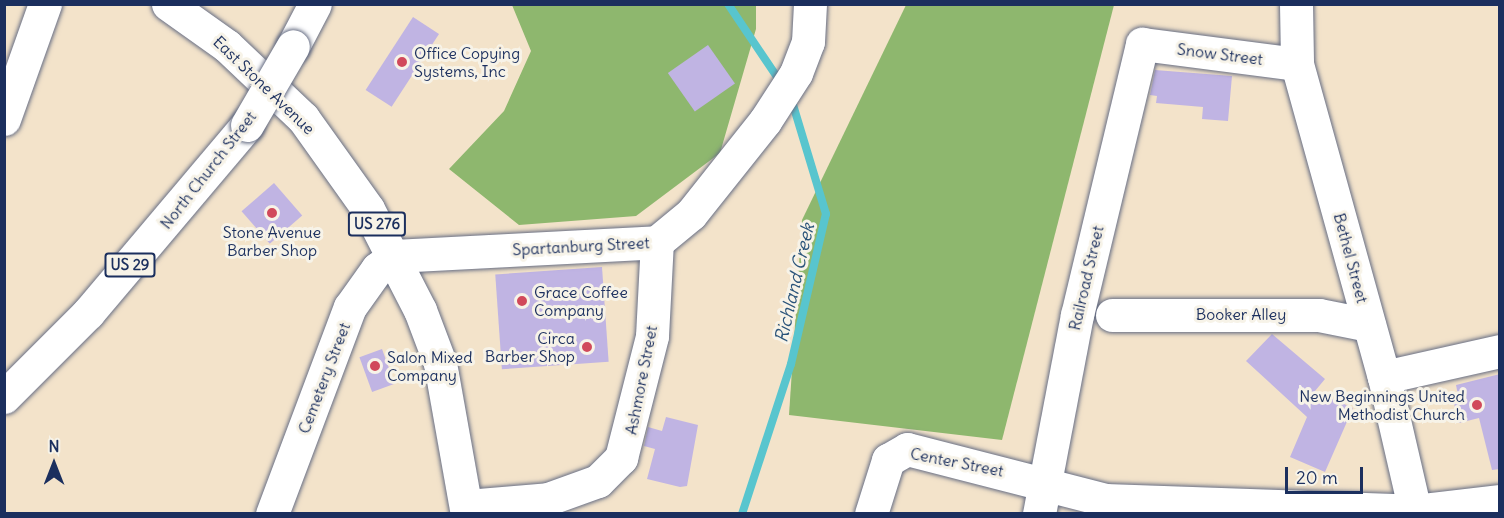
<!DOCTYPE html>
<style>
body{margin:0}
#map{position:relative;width:1504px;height:518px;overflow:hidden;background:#f3e3ca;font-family:Delius,sans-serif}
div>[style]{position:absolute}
.forest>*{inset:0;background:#8eb76e}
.stream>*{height:8px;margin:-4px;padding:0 4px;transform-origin:4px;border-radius:4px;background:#58c5ce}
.building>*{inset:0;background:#c0b4e3;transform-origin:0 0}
.roads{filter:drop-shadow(0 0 2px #676e84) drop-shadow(0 0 2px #676e84)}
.minor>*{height:33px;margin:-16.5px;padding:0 16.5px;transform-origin:16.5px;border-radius:16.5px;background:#fff}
.major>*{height:33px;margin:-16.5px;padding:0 16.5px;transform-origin:16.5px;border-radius:16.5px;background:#fff}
.highway>*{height:33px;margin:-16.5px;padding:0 16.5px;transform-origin:16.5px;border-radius:16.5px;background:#fff}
.bridges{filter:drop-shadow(0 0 2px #676e84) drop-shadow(0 0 2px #676e84)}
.major-bridge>*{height:33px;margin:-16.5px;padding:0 16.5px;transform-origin:16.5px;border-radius:16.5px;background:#fff}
.dots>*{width:16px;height:16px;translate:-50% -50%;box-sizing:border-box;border:3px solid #f7f3e8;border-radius:50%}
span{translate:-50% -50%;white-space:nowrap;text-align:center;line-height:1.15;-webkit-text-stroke:6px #f7f3e8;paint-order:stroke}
.shield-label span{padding:2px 4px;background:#f7f3e8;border:2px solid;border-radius:4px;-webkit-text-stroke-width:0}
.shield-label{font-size:15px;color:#1b2f5e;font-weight:700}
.poi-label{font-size:16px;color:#1b2f5e}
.left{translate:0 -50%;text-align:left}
.right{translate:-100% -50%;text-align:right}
.street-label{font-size:16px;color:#1b2f5e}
.water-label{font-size:18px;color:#2a547a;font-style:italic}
.frame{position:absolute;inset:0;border:6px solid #1b2f5e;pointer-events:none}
.north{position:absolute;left:24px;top:434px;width:60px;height:60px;-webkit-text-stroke:4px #f7f3e8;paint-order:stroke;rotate:0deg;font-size:16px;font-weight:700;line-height:24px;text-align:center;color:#1b2f5e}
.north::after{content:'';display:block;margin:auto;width:21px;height:27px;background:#1b2f5e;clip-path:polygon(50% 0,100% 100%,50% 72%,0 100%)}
.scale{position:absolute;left:1285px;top:467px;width:78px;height:27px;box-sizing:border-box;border:3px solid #1b2f5e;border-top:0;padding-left:8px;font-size:18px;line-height:21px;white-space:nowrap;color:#1b2f5e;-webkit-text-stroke:4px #f7f3e8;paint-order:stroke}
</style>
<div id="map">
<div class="forest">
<i style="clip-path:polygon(512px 5px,756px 5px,756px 29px,720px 153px,636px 216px,519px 225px,449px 169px,504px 111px,531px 51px)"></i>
<i style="clip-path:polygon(906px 5px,1114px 5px,1002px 440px,789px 415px,802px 220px)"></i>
</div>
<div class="stream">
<i style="left:728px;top:4px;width:95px;rotate:56.1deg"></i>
<i style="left:742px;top:514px;width:158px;rotate:-71.9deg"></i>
<i style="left:791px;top:364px;width:154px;rotate:-76.9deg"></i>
<i style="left:826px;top:214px;width:121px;rotate:-106.8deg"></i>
</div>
<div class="building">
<i style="left:413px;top:17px;width:31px;height:87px;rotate:33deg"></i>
<i style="left:708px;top:45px;width:47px;height:49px;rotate:55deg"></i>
<i style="clip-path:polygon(1155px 70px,1232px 76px,1228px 121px,1202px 119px,1203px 107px,1156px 103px,1157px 96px,1150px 95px)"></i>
<i style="left:274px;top:183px;width:43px;height:43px;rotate:49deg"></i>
<i style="left:602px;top:267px;width:95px;height:107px;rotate:86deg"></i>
<i style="clip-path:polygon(1272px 334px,1325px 379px,1315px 391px,1353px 408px,1325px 472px,1290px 457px,1307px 417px,1246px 361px)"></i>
<i style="left:382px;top:349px;width:37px;height:24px;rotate:70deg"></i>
<i style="clip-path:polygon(1500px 374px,1500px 469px,1492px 470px,1479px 418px,1459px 423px,1452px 396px,1458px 395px,1456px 385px)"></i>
<i style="clip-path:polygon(666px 417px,698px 425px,687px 486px,680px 487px,647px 479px,655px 449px,644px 446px,648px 427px,662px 431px)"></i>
</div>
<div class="roads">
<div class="minor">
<i style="left:1296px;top:4px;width:60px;rotate:89deg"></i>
<i style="left:1297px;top:64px;width:325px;rotate:74.5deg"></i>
<i style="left:1384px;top:377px;width:138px;rotate:77deg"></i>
<i style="left:4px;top:119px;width:122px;rotate:-70.4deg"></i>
<i style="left:1112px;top:315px;width:207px"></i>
<i style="left:1319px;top:315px;width:51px;rotate:11.3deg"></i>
<i style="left:1384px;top:377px;width:119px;rotate:-12.6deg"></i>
<i style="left:467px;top:506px;width:81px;rotate:-4.9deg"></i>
<i style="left:548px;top:499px;width:53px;rotate:-19.8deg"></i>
<i style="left:598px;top:481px;width:33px;rotate:-45deg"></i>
<i style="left:621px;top:458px;width:126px;rotate:-75.7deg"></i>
<i style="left:652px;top:336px;width:94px;rotate:-87deg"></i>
<i style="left:272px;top:514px;width:221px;rotate:-69.4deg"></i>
<i style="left:350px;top:307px;width:47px;rotate:-54.6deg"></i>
<i style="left:377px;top:269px;width:21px;rotate:-37deg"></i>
<i style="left:394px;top:256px;width:263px;rotate:-3deg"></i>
<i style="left:657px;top:242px;width:44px;rotate:-39.5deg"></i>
<i style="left:691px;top:214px;width:119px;rotate:-51.5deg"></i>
<i style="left:765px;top:121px;width:57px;rotate:-57.1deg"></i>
<i style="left:796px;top:73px;width:33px;rotate:-69deg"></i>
<i style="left:808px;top:42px;width:38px;rotate:-87deg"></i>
<i style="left:871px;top:514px;width:57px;rotate:-72.5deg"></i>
<i style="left:888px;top:460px;width:22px;rotate:-30deg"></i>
<i style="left:907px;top:449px;width:204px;rotate:14.4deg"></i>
<i style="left:1105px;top:500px;width:310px;rotate:2deg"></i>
<i style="left:1415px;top:511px;width:86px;rotate:-6.7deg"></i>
<i style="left:1039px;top:514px;width:203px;rotate:-79.2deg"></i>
<i style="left:1077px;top:315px;width:279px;rotate:-76.5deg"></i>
<i style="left:1142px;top:44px;width:156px;rotate:7.4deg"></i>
</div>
<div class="major">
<i style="left:293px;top:46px;width:47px;rotate:-62.4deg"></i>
<i style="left:4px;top:397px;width:119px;rotate:-45deg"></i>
<i style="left:88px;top:313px;width:246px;rotate:-49.8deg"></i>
</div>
<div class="highway">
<i style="left:168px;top:4px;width:72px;rotate:35.4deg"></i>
<i style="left:227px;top:46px;width:105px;rotate:43.5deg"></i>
<i style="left:303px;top:118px;width:112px;rotate:54.5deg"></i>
<i style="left:368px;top:209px;width:114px;rotate:62.8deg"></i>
<i style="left:420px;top:310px;width:57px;rotate:69.3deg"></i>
<i style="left:440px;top:363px;width:153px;rotate:79.9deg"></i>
</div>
</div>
<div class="bridges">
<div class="major-bridge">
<i style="left:247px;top:125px;width:91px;rotate:-59.8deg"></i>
</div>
</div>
<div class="dots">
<i style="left:402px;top:62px;background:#d1495b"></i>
<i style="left:272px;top:213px;background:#d1495b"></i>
<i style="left:522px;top:301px;background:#d1495b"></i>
<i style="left:587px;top:347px;background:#d1495b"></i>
<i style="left:375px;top:366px;background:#d1495b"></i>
<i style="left:1477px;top:405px;background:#d1495b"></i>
</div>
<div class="shield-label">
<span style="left:377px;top:224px">US 276</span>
<span style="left:130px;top:265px">US 29</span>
</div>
<div class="poi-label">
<span class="left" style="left:414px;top:62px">Office Copying<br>Systems, Inc</span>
<span style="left:272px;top:241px">Stone Avenue<br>Barber Shop</span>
<span class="left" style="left:534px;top:301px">Grace Coffee<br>Company</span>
<span class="right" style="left:575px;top:347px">Circa<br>Barber Shop</span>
<span class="left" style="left:387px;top:366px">Salon Mixed<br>Company</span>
<span class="right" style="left:1465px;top:405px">New Beginnings United<br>Methodist Church</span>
</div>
<div class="street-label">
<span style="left:1220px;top:54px;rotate:7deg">Snow Street</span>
<span style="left:264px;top:85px;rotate:44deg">East Stone Avenue</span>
<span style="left:208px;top:170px;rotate:-52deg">North Church Street</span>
<span style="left:581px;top:246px;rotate:-3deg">Spartanburg Street</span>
<span style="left:1351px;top:258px;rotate:75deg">Bethel Street</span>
<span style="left:1086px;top:278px;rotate:-77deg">Railroad Street</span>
<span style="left:1241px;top:314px">Booker Alley</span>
<span style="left:324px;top:378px;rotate:-69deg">Cemetery Street</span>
<span style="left:641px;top:380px;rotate:-79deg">Ashmore Street</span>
<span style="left:957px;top:462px;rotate:11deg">Center Street</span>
</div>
<div class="water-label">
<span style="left:795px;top:283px;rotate:-77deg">Richland Creek</span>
</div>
<div class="frame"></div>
<div class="north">N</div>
<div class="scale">20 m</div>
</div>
